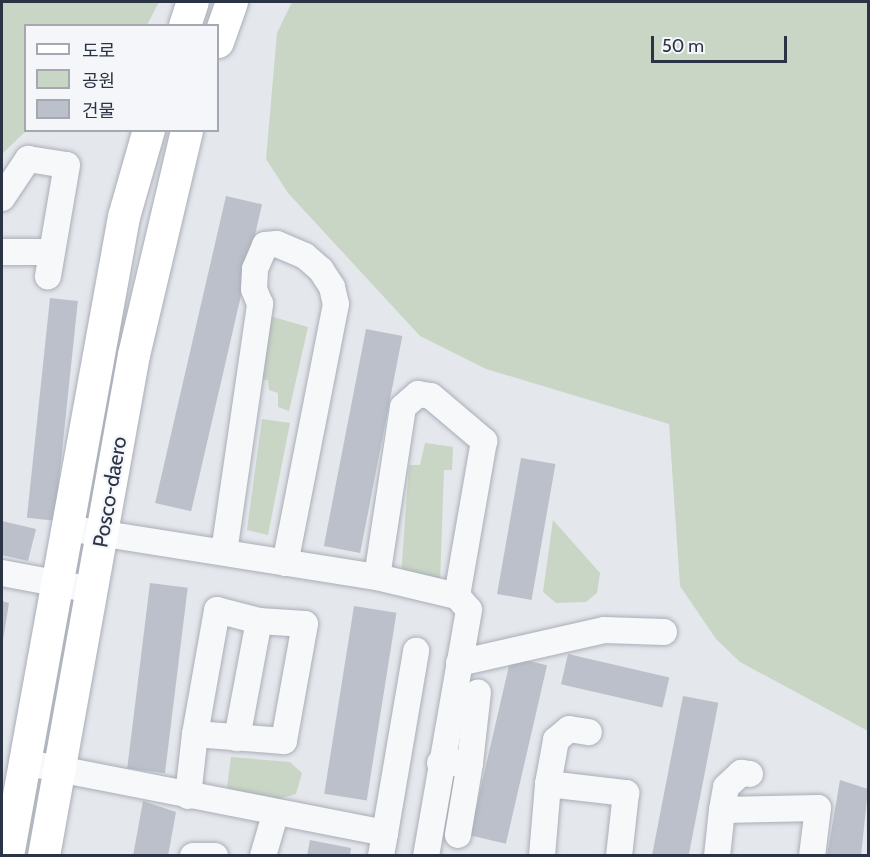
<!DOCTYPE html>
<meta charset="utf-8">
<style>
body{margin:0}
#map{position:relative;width:870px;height:857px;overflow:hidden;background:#e4e7ec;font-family:Cabin,"Noto Sans KR",sans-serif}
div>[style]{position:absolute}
.green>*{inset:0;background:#c9d6c5}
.building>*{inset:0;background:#bbc0ca;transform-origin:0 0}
.roads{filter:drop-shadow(0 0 2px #a9aeb7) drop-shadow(0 0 2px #a9aeb7)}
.minor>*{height:26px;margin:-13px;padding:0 13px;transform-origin:13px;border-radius:13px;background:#f7f8fa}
.major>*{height:32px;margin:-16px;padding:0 16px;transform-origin:16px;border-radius:16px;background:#fff}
span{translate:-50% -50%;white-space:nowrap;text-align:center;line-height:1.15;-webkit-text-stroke:4.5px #f4f6f9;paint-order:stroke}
.street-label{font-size:21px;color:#2b3445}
.frame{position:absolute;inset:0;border:3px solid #2b3445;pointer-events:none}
.legend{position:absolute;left:24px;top:24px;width:195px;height:108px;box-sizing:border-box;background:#f4f6f9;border:2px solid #a4a8b1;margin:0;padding:8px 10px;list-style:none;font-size:18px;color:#2b3445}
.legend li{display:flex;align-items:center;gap:12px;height:30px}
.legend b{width:30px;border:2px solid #a4a8b1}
.scale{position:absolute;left:651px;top:36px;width:136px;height:27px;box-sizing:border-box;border:3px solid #2b3445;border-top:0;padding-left:8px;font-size:18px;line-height:21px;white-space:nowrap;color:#2b3445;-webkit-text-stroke:4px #f4f6f9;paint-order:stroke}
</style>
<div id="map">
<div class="green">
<i style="clip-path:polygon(2px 2px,159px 2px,147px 25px,26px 26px,26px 131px,2px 154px)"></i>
<i style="clip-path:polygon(292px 2px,868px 2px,868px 731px,740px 662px,716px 639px,680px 586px,669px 424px,486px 369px,420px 336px,288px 193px,266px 159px,277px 33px)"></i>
<i style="clip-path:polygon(263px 314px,308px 327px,289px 411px,278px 407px,278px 393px,269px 390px,268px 380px,258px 379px)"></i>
<i style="clip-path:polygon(262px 419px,290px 423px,268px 535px,247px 530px)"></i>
<i style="clip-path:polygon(425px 443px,453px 447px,452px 470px,444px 470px,440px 583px,401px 575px,409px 465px,420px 465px)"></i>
<i style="clip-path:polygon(553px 520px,600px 573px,597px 593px,586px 602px,556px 603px,543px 592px)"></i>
<i style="clip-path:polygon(231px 757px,290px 762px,302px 773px,296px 794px,279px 799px,237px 795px,227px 787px)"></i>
</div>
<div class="building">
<i style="left:226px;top:196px;width:37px;height:315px;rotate:13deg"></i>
<i style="left:50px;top:298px;width:28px;height:221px;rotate:6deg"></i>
<i style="left:366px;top:329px;width:37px;height:221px;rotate:11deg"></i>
<i style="left:521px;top:458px;width:35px;height:138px;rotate:10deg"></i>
<i style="clip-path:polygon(2px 521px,36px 529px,28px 561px,2px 555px)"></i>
<i style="left:150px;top:583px;width:38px;height:187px;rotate:7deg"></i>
<i style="clip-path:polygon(2px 601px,9px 603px,3px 640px,2px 640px)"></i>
<i style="left:354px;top:606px;width:43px;height:190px;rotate:9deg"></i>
<i style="left:568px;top:654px;width:104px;height:31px;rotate:13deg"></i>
<i style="left:511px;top:657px;width:37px;height:183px;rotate:13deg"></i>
<i style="left:683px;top:696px;width:36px;height:163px;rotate:11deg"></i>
<i style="clip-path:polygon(840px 780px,868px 789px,861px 856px,827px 856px)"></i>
<i style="clip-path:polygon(143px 801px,176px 812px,168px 856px,133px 856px)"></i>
<i style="clip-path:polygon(310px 840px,351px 848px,350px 856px,307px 856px)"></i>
</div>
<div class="roads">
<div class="minor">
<i style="left:2px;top:198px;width:47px;rotate:-56.3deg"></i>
<i style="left:28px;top:159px;width:39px;rotate:9deg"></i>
<i style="left:67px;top:165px;width:113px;rotate:99.7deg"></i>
<i style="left:2px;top:252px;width:48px"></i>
<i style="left:67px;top:528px;width:314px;rotate:9deg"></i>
<i style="left:377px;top:577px;width:82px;rotate:13.4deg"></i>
<i style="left:457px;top:596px;width:18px;rotate:49deg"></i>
<i style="left:469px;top:610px;width:250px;rotate:99.9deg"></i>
<i style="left:224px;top:552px;width:251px;rotate:-81.7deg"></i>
<i style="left:260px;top:304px;width:16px;rotate:-112deg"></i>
<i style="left:254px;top:289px;width:20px;rotate:-87deg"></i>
<i style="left:255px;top:269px;width:26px;rotate:-67deg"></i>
<i style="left:265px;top:245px;width:12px;rotate:-5deg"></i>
<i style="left:277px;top:244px;width:30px;rotate:23deg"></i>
<i style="left:305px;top:256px;width:21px;rotate:41deg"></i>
<i style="left:321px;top:270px;width:20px;rotate:57deg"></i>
<i style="left:332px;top:287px;width:17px;rotate:77deg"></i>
<i style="left:336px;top:304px;width:264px;rotate:101.1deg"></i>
<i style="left:2px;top:573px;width:92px;rotate:10.7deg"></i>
<i style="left:377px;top:577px;width:172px;rotate:-81.3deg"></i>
<i style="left:403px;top:407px;width:20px;rotate:-41deg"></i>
<i style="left:418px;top:394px;width:13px;rotate:9deg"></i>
<i style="left:431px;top:396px;width:70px;rotate:40.3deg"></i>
<i style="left:484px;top:441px;width:157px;rotate:99.9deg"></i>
<i style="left:459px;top:663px;width:149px;rotate:-12.8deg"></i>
<i style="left:604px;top:630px;width:60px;rotate:1.9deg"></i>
<i style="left:237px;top:738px;width:119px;rotate:-79.4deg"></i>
<i style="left:28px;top:763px;width:364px;rotate:11.1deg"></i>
<i style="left:385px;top:833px;width:185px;rotate:-80.3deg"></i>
<i style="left:440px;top:763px;width:30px"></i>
<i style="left:470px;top:763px;width:73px;rotate:99.5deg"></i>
<i style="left:470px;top:763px;width:71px;rotate:-83.6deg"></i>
<i style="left:548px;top:784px;width:45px;rotate:-79.7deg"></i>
<i style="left:556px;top:740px;width:17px;rotate:-40deg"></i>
<i style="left:569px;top:729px;width:20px;rotate:9deg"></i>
<i style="left:188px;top:796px;width:62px;rotate:-83.6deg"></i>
<i style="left:195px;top:734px;width:126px;rotate:-79.9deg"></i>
<i style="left:217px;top:610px;width:43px;rotate:14.7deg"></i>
<i style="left:259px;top:621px;width:46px;rotate:3.7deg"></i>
<i style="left:305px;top:624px;width:119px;rotate:100.2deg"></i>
<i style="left:284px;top:741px;width:89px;rotate:-175.5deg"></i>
<i style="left:722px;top:810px;width:23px;rotate:-80deg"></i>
<i style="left:726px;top:787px;width:21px;rotate:-43deg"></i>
<i style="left:741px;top:773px;width:9px;rotate:6deg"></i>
<i style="left:193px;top:856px;width:22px"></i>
<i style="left:263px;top:856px;width:43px;rotate:-73.7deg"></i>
<i style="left:381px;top:856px;width:23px;rotate:-80deg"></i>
<i style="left:542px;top:856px;width:72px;rotate:-85.2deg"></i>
<i style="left:548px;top:784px;width:79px;rotate:6.6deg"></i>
<i style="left:626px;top:793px;width:63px;rotate:96.3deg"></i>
<i style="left:717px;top:856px;width:46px;rotate:-83.8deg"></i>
<i style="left:722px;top:810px;width:96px;rotate:-1.2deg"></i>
<i style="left:818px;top:808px;width:48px;rotate:97.1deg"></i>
</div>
<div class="major">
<i style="left:185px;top:26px;width:25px;rotate:-72deg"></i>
<i style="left:218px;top:42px;width:42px;rotate:-70.7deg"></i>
<i style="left:8px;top:856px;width:649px;rotate:-79.71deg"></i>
<i style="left:124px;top:217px;width:91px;rotate:-74deg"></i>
<i style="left:44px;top:856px;width:509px;rotate:-79.82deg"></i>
<i style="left:134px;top:355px;width:231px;rotate:-76.7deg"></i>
</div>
</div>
<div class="street-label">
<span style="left:110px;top:492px;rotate:-80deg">Posco-daero</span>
</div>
<div class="frame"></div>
<ul class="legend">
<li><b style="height:8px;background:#fff"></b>도로</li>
<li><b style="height:16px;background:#c9d6c5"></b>공원</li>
<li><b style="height:16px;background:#bbc0ca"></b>건물</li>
</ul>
<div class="scale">50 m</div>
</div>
